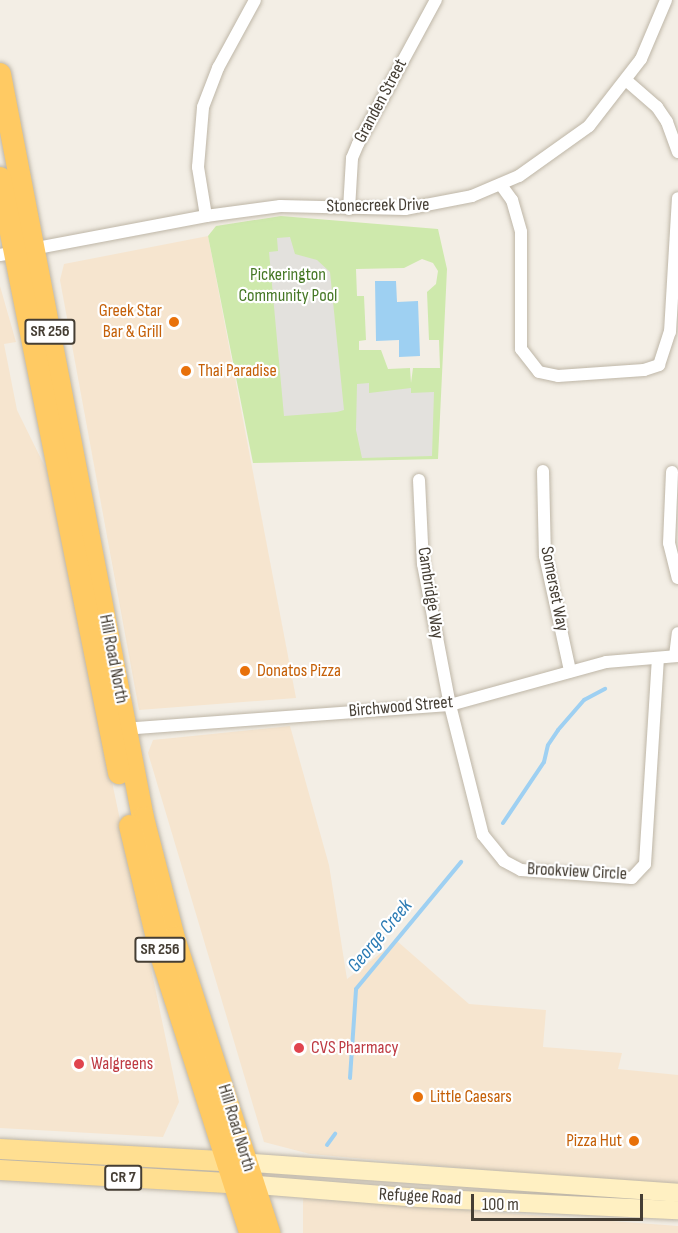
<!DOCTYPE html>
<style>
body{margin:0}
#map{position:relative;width:678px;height:1233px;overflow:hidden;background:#f3eee5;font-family:"Sofia Sans Condensed",sans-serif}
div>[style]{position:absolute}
.commercial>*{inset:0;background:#f6e5cf}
.green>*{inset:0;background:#cee9ac}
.parking>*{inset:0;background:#e3e1dd}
.water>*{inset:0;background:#9ed0f2}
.stream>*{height:4px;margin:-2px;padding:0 2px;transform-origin:2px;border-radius:2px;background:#9ed0f2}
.roads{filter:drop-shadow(0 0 2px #beb6a7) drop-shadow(0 0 2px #beb6a7)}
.street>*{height:12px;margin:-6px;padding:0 6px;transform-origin:6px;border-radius:6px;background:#fff}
.secondary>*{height:18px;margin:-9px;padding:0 9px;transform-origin:9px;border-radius:9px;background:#fff0c2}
.primary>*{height:20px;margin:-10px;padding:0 10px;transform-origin:10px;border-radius:10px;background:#ffdf91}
.highway>*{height:22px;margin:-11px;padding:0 11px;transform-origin:11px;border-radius:11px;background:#ffca63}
.dots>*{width:16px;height:16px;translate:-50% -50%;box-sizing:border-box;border:3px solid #fff;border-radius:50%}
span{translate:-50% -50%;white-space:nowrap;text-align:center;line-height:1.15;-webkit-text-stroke:4.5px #fff;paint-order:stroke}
.shield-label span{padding:2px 4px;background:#fff;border:2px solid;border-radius:4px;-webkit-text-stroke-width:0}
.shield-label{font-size:16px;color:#453e34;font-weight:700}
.street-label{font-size:18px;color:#453e34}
.park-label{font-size:18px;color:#467826}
.food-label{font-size:18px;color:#c56008}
.right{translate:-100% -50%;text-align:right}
.left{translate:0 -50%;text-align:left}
.health-label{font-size:18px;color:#be3a42}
.water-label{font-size:20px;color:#2b7bb4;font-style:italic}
.scale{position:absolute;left:471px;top:1194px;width:172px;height:27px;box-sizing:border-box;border:3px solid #453e34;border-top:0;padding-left:8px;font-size:18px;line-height:21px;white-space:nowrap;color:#453e34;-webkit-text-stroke:4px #fff;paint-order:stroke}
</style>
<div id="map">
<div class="commercial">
<i style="clip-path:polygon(208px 236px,296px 698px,139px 710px,60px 280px,64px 264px)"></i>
<i style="clip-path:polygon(0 286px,16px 342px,4px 344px,17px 410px,47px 471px,179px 1102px,163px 1137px,0 1128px)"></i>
<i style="clip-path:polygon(290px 726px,329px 865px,347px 979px,397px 941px,469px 1004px,546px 1010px,543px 1047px,622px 1053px,618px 1069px,678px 1075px,678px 1187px,310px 1154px,264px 1142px,148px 753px,153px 740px)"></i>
<i style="clip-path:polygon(303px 1198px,678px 1226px,678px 1233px,303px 1233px)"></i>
</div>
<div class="green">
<i style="clip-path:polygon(evenodd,281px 216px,438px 229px,447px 269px,438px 459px,253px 463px,208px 236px,216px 226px,281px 216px,422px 259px,433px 263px,438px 271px,436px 284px,427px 292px,429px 340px,439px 340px,440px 368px,413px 368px,411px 383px,410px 368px,388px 369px,381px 350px,359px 350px,359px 341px,366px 340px,364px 296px,357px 296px,356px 269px,404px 268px,422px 259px)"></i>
</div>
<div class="parking">
<i style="clip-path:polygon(290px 237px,295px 254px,317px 260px,330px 272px,344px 410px,337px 412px,284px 416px,269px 252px,278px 251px,277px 238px)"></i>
<i style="clip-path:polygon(369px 383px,369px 393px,411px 388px,411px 393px,434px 392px,432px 456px,362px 458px,356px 430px,357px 384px)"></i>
</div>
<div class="water">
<i style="clip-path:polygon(375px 281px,396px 281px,397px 302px,418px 301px,420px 356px,399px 357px,399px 340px,376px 341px)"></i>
</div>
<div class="stream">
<i style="left:503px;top:823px;width:73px;rotate:-56.1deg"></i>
<i style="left:544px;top:762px;width:17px;rotate:-77deg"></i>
<i style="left:548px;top:745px;width:18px;rotate:-56deg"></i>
<i style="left:558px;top:730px;width:40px;rotate:-49deg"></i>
<i style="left:584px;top:700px;width:24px;rotate:-28deg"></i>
<i style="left:350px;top:1078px;width:89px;rotate:-86.1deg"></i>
<i style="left:356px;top:989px;width:165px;rotate:-50.4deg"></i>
<i style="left:327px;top:1145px;width:14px;rotate:-54deg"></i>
</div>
<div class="roads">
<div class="street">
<i style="left:627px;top:81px;width:40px;rotate:41deg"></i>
<i style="left:657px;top:107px;width:18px;rotate:56deg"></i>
<i style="left:667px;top:122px;width:32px;rotate:70deg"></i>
<i style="left:501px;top:185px;width:19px;rotate:54deg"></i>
<i style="left:512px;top:200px;width:33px;rotate:74deg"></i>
<i style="left:521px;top:232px;width:117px;rotate:90deg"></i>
<i style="left:521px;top:349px;width:29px;rotate:52deg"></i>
<i style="left:539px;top:372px;width:19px;rotate:12deg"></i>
<i style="left:558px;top:376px;width:86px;rotate:-4deg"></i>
<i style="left:644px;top:370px;width:16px;rotate:-18deg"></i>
<i style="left:659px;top:365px;width:35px;rotate:-72deg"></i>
<i style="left:670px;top:332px;width:134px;rotate:-86.6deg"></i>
<i style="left:349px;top:209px;width:51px;rotate:-86.6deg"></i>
<i style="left:352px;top:158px;width:15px;rotate:-67deg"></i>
<i style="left:358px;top:144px;width:164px;rotate:-61.6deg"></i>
<i style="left:206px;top:216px;width:50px;rotate:-99.3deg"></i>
<i style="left:198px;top:167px;width:60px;rotate:-85.2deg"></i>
<i style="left:203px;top:107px;width:42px;rotate:-69deg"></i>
<i style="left:218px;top:68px;width:77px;rotate:-61.4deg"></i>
<i style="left:0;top:255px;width:210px;rotate:-10.7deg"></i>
<i style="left:206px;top:216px;width:75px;rotate:-7.7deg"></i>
<i style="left:280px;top:206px;width:125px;rotate:1.4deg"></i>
<i style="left:405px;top:209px;width:68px;rotate:-11deg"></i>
<i style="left:472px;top:196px;width:51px;rotate:-23.1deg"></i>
<i style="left:519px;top:176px;width:86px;rotate:-35.5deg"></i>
<i style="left:589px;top:126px;width:85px;rotate:-52.2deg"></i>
<i style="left:641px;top:59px;width:64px;rotate:-67deg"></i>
<i style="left:543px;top:471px;width:85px;rotate:88.7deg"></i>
<i style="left:545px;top:556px;width:118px;rotate:77.7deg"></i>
<i style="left:672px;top:472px;width:71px;rotate:92.4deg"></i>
<i style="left:669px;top:543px;width:36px;rotate:76deg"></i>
<i style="left:419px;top:480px;width:84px;rotate:87.3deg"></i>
<i style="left:423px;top:564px;width:144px;rotate:79.2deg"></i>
<i style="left:450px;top:705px;width:134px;rotate:75.8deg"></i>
<i style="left:483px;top:835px;width:33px;rotate:51deg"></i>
<i style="left:504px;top:861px;width:19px;rotate:28deg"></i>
<i style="left:521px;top:870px;width:111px;rotate:4.1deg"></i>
<i style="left:632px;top:878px;width:19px;rotate:-47deg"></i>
<i style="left:645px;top:864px;width:206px;rotate:-86.4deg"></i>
<i style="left:675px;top:656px;width:23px;rotate:-83deg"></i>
<i style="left:122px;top:729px;width:329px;rotate:-4.2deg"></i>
<i style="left:450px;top:705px;width:162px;rotate:-15.4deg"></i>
<i style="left:606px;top:662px;width:72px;rotate:-4.8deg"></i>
</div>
<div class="secondary">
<i style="left:239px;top:1162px;width:440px;rotate:4deg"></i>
<i style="left:245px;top:1184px;width:175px;rotate:4.6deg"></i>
<i style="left:419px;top:1198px;width:259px;rotate:2.7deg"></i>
</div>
<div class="primary">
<i style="left:0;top:1149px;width:239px;rotate:3.1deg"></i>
<i style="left:0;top:1170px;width:245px;rotate:3.3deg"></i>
</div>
<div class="highway">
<i style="left:0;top:74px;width:758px;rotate:79.12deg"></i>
<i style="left:143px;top:818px;width:124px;rotate:75.5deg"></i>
<i style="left:174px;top:938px;width:310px;rotate:72.1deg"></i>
<i style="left:0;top:178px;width:607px;rotate:78.69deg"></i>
<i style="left:130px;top:826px;width:133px;rotate:76.5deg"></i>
<i style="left:161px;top:955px;width:292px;rotate:72.2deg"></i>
</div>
</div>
<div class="dots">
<i style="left:174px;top:322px;background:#e8710a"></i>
<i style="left:186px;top:371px;background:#e8710a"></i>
<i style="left:245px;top:671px;background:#e8710a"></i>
<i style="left:299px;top:1048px;background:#e0444e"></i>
<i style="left:79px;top:1064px;background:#e0444e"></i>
<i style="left:418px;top:1097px;background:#e8710a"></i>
<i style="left:634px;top:1141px;background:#e8710a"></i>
</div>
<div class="shield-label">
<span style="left:50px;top:332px">SR 256</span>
<span style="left:160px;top:950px">SR 256</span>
<span style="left:123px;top:1178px">CR 7</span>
</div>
<div class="street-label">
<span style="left:381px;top:101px;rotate:-62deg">Granden Street</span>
<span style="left:378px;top:206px;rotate:-1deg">Stonecreek Drive</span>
<span style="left:554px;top:589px;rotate:79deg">Somerset Way</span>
<span style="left:430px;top:593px;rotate:81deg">Cambridge Way</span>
<span style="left:113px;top:659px;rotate:79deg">Hill Road North</span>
<span style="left:401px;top:707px;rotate:-5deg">Birchwood Street</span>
<span style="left:577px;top:872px;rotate:3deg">Brookview Circle</span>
<span style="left:236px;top:1128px;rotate:73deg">Hill Road North</span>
<span style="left:420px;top:1197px;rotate:3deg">Refugee Road</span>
</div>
<div class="park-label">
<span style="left:288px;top:286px">Pickerington<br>Community Pool</span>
</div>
<div class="food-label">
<span class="right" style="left:162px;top:322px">Greek Star<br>Bar &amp; Grill</span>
<span class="left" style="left:198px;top:371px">Thai Paradise</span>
<span class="left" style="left:257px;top:671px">Donatos Pizza</span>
<span class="left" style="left:430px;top:1097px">Little Caesars</span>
<span class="right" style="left:622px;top:1141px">Pizza Hut</span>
</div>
<div class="health-label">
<span class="left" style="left:311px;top:1048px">CVS Pharmacy</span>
<span class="left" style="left:91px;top:1064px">Walgreens</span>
</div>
<div class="water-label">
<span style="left:380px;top:936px;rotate:-50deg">George Creek</span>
</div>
<div class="scale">100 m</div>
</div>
